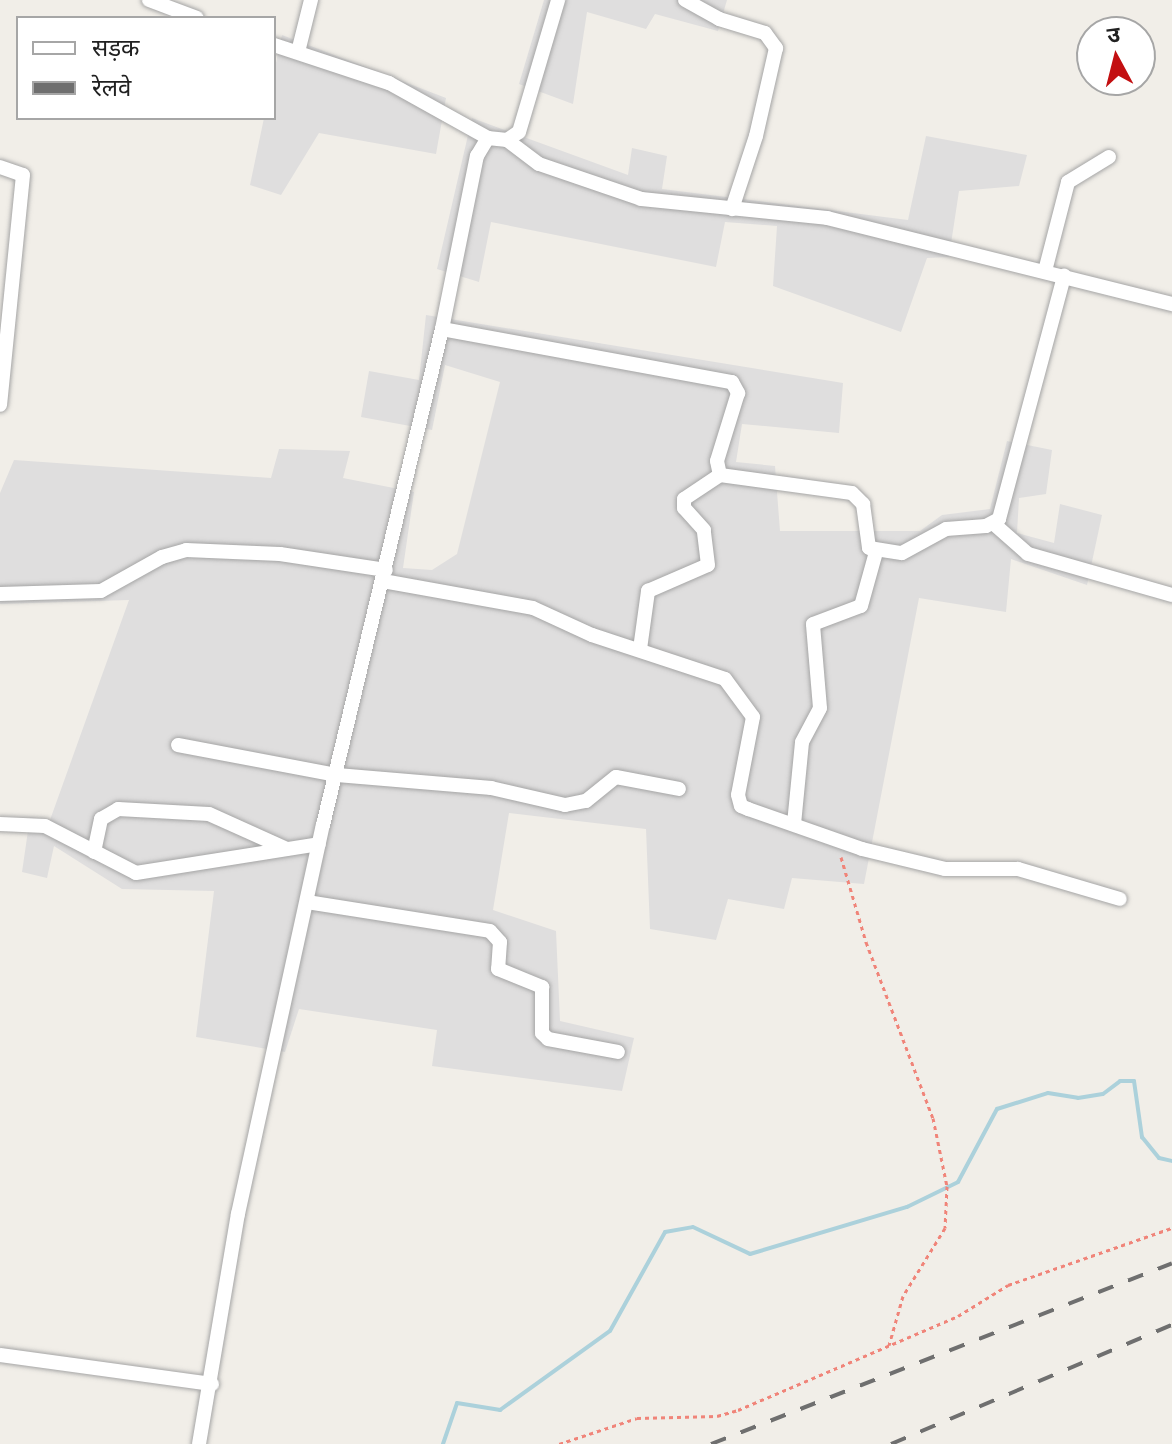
<!DOCTYPE html>
<meta charset="utf-8">
<style>
body{margin:0}
#map{position:relative;width:1172px;height:1444px;overflow:hidden;background:#f1eee8;font-family:"IBM Plex Sans","Noto Sans Devanagari",sans-serif}
div>[style]{position:absolute}
.residential>*{inset:0;background:#dfdede}
.stream>*{height:4px;margin:-2px;padding:0 2px;transform-origin:2px;border-radius:2px;background:#acd1db}
.path>*{height:3px;margin-top:-1.5px;transform-origin:0;background:repeating-linear-gradient(90deg,#f08479 0 4px,transparent 0 8px)}
.roads{filter:drop-shadow(0 0 2px #a5a5a5) drop-shadow(0 0 2px #a5a5a5)}
.minor>*{height:14px;margin:-7px;padding:0 7px;transform-origin:7px;border-radius:7px;background:#fff}
.rail>*{height:4px;margin-top:-2px;transform-origin:0;background:repeating-linear-gradient(90deg,#6f6f6f 0 16px,transparent 0 32px)}
span{translate:-50% -50%;white-space:nowrap;text-align:center;line-height:1.15;-webkit-text-stroke:6px #fff;paint-order:stroke}
.legend{position:absolute;left:16px;top:16px;width:260px;height:104px;box-sizing:border-box;background:#fff;border:2px solid #a6a6a6;margin:0;padding:10px 14px;list-style:none;font-size:24px;color:#212121}
.legend li{display:flex;align-items:center;gap:16px;height:40px}
.legend b{width:40px;border:2px solid #a6a6a6}
.north{position:absolute;left:1076px;top:16px;width:80px;height:80px;box-sizing:border-box;background:#fff;border:2px solid #a6a6a6;border-radius:50%;rotate:353deg;font-size:22px;font-weight:700;line-height:32px;text-align:center;color:#212121}
.north::after{content:'';display:block;margin:auto;width:28px;height:36px;background:#c30f11;clip-path:polygon(50% 0,100% 100%,50% 72%,0 100%)}
</style>
<div id="map">
<div class="residential">
<i style="clip-path:polygon(544px 0,727px 0,718px 31px,655px 14px,646px 29px,587px 12px,573px 104px,519px 84px)"></i>
<i style="clip-path:polygon(282px 35px,446px 98px,436px 154px,319px 133px,281px 195px,250px 185px,264px 118px,274px 118px,274px 72px)"></i>
<i style="clip-path:polygon(472px 118px,628px 175px,632px 148px,667px 156px,662px 189px,908px 220px,926px 136px,1027px 155px,1019px 186px,959px 191px,949px 257px,927px 258px,901px 332px,773px 286px,777px 226px,725px 222px,716px 267px,491px 222px,479px 282px,437px 269px)"></i>
<i style="clip-path:polygon(426px 315px,843px 383px,839px 433px,742px 424px,736px 462px,775px 466px,780px 531px,920px 531px,942px 515px,990px 509px,1007px 441px,1052px 450px,1046px 494px,1019px 498px,1017px 533px,1054px 543px,1060px 504px,1102px 515px,1087px 585px,1011px 559px,1006px 612px,919px 598px,864px 884px,792px 878px,784px 909px,728px 899px,716px 940px,650px 929px,646px 829px,509px 813px,493px 910px,556px 931px,560px 1021px,634px 1038px,622px 1091px,432px 1066px,437px 1030px,299px 1009px,285px 1052px,196px 1037px,214px 891px,122px 889px,54px 846px,47px 878px,22px 872px,30px 817px,50px 820px,129px 600px,0 604px,0 493px,14px 460px,271px 478px,279px 449px,350px 451px,343px 478px,414px 492px,403px 568px,432px 570px,457px 554px,500px 382px,445px 365px,432px 430px,361px 417px,369px 371px,419px 380px)"></i>
</div>
<div class="stream">
<i style="left:443px;top:1444px;width:43px;rotate:-71.1deg"></i>
<i style="left:457px;top:1403px;width:44px;rotate:9.2deg"></i>
<i style="left:500px;top:1410px;width:135px;rotate:-35.7deg"></i>
<i style="left:610px;top:1331px;width:113px;rotate:-60.9deg"></i>
<i style="left:665px;top:1232px;width:28px;rotate:-10deg"></i>
<i style="left:693px;top:1227px;width:63px;rotate:25.3deg"></i>
<i style="left:750px;top:1254px;width:164px;rotate:-16.7deg"></i>
<i style="left:907px;top:1207px;width:57px;rotate:-26.1deg"></i>
<i style="left:958px;top:1182px;width:83px;rotate:-61.9deg"></i>
<i style="left:997px;top:1109px;width:53px;rotate:-17.4deg"></i>
<i style="left:1048px;top:1093px;width:30px;rotate:9deg"></i>
<i style="left:1078px;top:1098px;width:25px;rotate:-9deg"></i>
<i style="left:1103px;top:1094px;width:21px;rotate:-37deg"></i>
<i style="left:1120px;top:1081px;width:14px"></i>
<i style="left:1134px;top:1081px;width:57px;rotate:81.9deg"></i>
<i style="left:1142px;top:1137px;width:27px;rotate:51deg"></i>
<i style="left:1159px;top:1158px;width:13px;rotate:13deg"></i>
</div>
<div class="path">
<i style="left:841px;top:857px;width:89px;rotate:73.6deg"></i>
<i style="left:866px;top:942px;width:188px;rotate:69.2deg"></i>
<i style="left:933px;top:1118px;width:69px;rotate:78.4deg"></i>
<i style="left:947px;top:1186px;width:42px;rotate:92.7deg"></i>
<i style="left:945px;top:1228px;width:80px;rotate:121.7deg"></i>
<i style="left:903px;top:1296px;width:51px;rotate:105.9deg"></i>
<i style="left:559px;top:1444px;width:82px;rotate:-18.4deg"></i>
<i style="left:637px;top:1418px;width:80px;rotate:-1.4deg"></i>
<i style="left:717px;top:1416px;width:22px;rotate:-16deg"></i>
<i style="left:738px;top:1410px;width:239px;rotate:-23.1deg"></i>
<i style="left:958px;top:1316px;width:59px;rotate:-31.8deg"></i>
<i style="left:1008px;top:1285px;width:174px;rotate:-19.2deg"></i>
</div>
<div class="roads">
<div class="minor">
<i style="left:149px;top:0;width:51px;rotate:20.6deg"></i>
<i style="left:685px;top:0;width:39px;rotate:29deg"></i>
<i style="left:719px;top:19px;width:48px;rotate:16.9deg"></i>
<i style="left:765px;top:33px;width:19px;rotate:54deg"></i>
<i style="left:776px;top:48px;width:90px;rotate:102.8deg"></i>
<i style="left:756px;top:136px;width:77px;rotate:108.2deg"></i>
<i style="left:274px;top:45px;width:121px;rotate:18.3deg"></i>
<i style="left:389px;top:83px;width:113px;rotate:29.1deg"></i>
<i style="left:298px;top:52px;width:54px;rotate:-76deg"></i>
<i style="left:507px;top:140px;width:40px;rotate:37deg"></i>
<i style="left:539px;top:164px;width:108px;rotate:18.9deg"></i>
<i style="left:641px;top:199px;width:187px;rotate:5.8deg"></i>
<i style="left:827px;top:218px;width:356px;rotate:14deg"></i>
<i style="left:0;top:167px;width:24px;rotate:19deg"></i>
<i style="left:23px;top:175px;width:231px;rotate:95.7deg"></i>
<i style="left:1045px;top:271px;width:92px;rotate:-75.5deg"></i>
<i style="left:1068px;top:182px;width:48px;rotate:-31.4deg"></i>
<i style="left:442px;top:329px;width:295px;rotate:10.4deg"></i>
<i style="left:732px;top:382px;width:13px;rotate:61deg"></i>
<i style="left:738px;top:393px;width:71px;rotate:107.2deg"></i>
<i style="left:717px;top:461px;width:14px;rotate:78deg"></i>
<i style="left:720px;top:475px;width:133px;rotate:7.8deg"></i>
<i style="left:852px;top:493px;width:16px;rotate:45deg"></i>
<i style="left:863px;top:504px;width:44px;rotate:82.2deg"></i>
<i style="left:869px;top:548px;width:33px;rotate:9deg"></i>
<i style="left:902px;top:553px;width:50px;rotate:-28.6deg"></i>
<i style="left:946px;top:529px;width:40px;rotate:-4.3deg"></i>
<i style="left:986px;top:526px;width:15px;rotate:-28deg"></i>
<i style="left:999px;top:519px;width:252px;rotate:-75deg"></i>
<i style="left:994px;top:524px;width:45px;rotate:41.4deg"></i>
<i style="left:1028px;top:554px;width:150px;rotate:15.9deg"></i>
<i style="left:383px;top:581px;width:152px;rotate:10.2deg"></i>
<i style="left:533px;top:608px;width:65px;rotate:24.6deg"></i>
<i style="left:592px;top:635px;width:140px;rotate:18.3deg"></i>
<i style="left:725px;top:679px;width:47px;rotate:53.6deg"></i>
<i style="left:753px;top:717px;width:79px;rotate:100.9deg"></i>
<i style="left:738px;top:795px;width:11px;rotate:75deg"></i>
<i style="left:741px;top:806px;width:8px;rotate:23deg"></i>
<i style="left:748px;top:809px;width:121px;rotate:19.3deg"></i>
<i style="left:862px;top:849px;width:85px;rotate:13.5deg"></i>
<i style="left:945px;top:869px;width:73px"></i>
<i style="left:1018px;top:869px;width:106px;rotate:16.4deg"></i>
<i style="left:0;top:594px;width:101px;rotate:-1.7deg"></i>
<i style="left:101px;top:591px;width:70px;rotate:-29.1deg"></i>
<i style="left:162px;top:557px;width:25px;rotate:-16deg"></i>
<i style="left:186px;top:550px;width:94px;rotate:2.4deg"></i>
<i style="left:280px;top:554px;width:107px;rotate:8.6deg"></i>
<i style="left:640px;top:649px;width:59px;rotate:-82.1deg"></i>
<i style="left:648px;top:591px;width:65px;rotate:-23.4deg"></i>
<i style="left:708px;top:565px;width:35px;rotate:-97deg"></i>
<i style="left:704px;top:530px;width:30px;rotate:-132deg"></i>
<i style="left:684px;top:508px;width:9px;rotate:-90deg"></i>
<i style="left:684px;top:499px;width:43px;rotate:-33.7deg"></i>
<i style="left:178px;top:745px;width:162px;rotate:10.7deg"></i>
<i style="left:337px;top:775px;width:155px;rotate:4.8deg"></i>
<i style="left:491px;top:788px;width:76px;rotate:12.9deg"></i>
<i style="left:565px;top:805px;width:21px;rotate:-11deg"></i>
<i style="left:586px;top:801px;width:38px;rotate:-39deg"></i>
<i style="left:616px;top:777px;width:64px;rotate:10.8deg"></i>
<i style="left:0;top:824px;width:45px;rotate:2.5deg"></i>
<i style="left:45px;top:826px;width:102px;rotate:27.3deg"></i>
<i style="left:136px;top:873px;width:185px;rotate:-9deg"></i>
<i style="left:794px;top:824px;width:82px;rotate:-84.4deg"></i>
<i style="left:802px;top:742px;width:38px;rotate:-62deg"></i>
<i style="left:820px;top:708px;width:84px;rotate:-94.8deg"></i>
<i style="left:813px;top:624px;width:51px;rotate:-20.6deg"></i>
<i style="left:861px;top:606px;width:56px;rotate:-74.5deg"></i>
<i style="left:94px;top:852px;width:34px;rotate:-78deg"></i>
<i style="left:101px;top:819px;width:20px;rotate:-30deg"></i>
<i style="left:118px;top:809px;width:91px;rotate:3.1deg"></i>
<i style="left:209px;top:814px;width:85px;rotate:24.2deg"></i>
<i style="left:307px;top:902px;width:185px;rotate:9deg"></i>
<i style="left:490px;top:931px;width:15px;rotate:48deg"></i>
<i style="left:500px;top:942px;width:27px;rotate:94deg"></i>
<i style="left:498px;top:969px;width:48px;rotate:22.2deg"></i>
<i style="left:542px;top:987px;width:46px;rotate:90deg"></i>
<i style="left:542px;top:1033px;width:8px;rotate:45deg"></i>
<i style="left:548px;top:1039px;width:71px;rotate:10.5deg"></i>
<i style="left:0;top:1355px;width:214px;rotate:7.8deg"></i>
<i style="left:199px;top:1444px;width:233px;rotate:-80.4deg"></i>
<i style="left:238px;top:1214px;width:398px;rotate:-77.7deg"></i>
<i style="left:323px;top:825px;width:510px;rotate:-76.51deg"></i>
<i style="left:442px;top:329px;width:177px;rotate:-78.6deg"></i>
<i style="left:477px;top:156px;width:21px;rotate:-59deg"></i>
<i style="left:488px;top:138px;width:19px;rotate:6deg"></i>
<i style="left:507px;top:140px;width:14px;rotate:-34deg"></i>
<i style="left:519px;top:132px;width:138px;rotate:-73.5deg"></i>
</div>
</div>
<div class="rail">
<i style="left:711px;top:1444px;width:495px;rotate:-21.4deg"></i>
<i style="left:891px;top:1444px;width:305px;rotate:-23deg"></i>
</div>
<ul class="legend">
<li><b style="height:10px;background:#fff"></b>सड़क</li>
<li><b style="height:10px;background:#6f6f6f"></b>रेलवे</li>
</ul>
<div class="north">उ</div>
</div>
